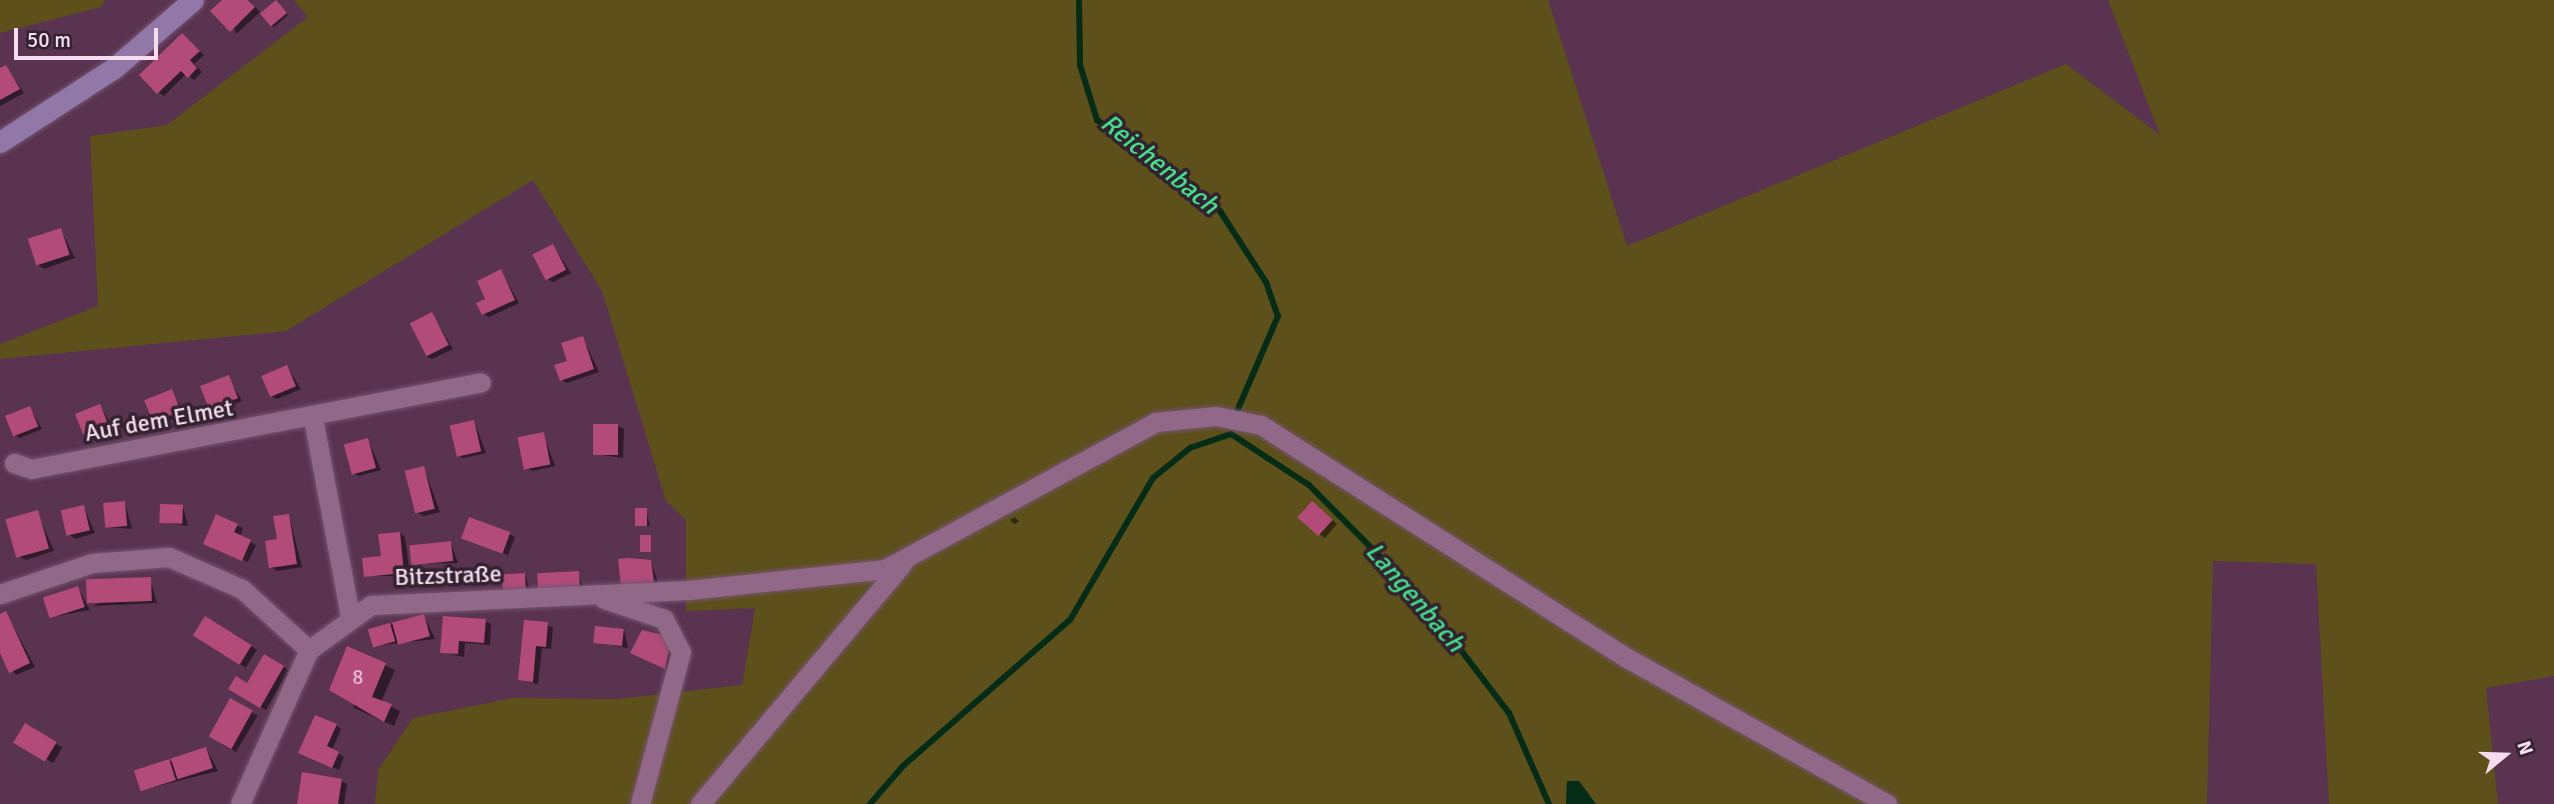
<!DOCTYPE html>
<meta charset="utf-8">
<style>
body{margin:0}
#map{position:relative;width:2554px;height:804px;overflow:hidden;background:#593350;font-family:Signika,sans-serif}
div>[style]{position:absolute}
.green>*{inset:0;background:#5d501a}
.water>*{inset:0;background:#052c17}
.shadow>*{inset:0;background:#0007;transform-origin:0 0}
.stream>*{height:6px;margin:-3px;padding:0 3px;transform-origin:3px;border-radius:3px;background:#052c17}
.building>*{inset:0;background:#b34b79;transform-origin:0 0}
.roads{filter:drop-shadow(0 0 2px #74546e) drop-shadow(0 0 2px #74546e)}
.street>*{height:19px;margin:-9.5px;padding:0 9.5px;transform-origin:9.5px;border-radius:9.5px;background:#926888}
.secondary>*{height:21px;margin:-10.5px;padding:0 10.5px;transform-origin:10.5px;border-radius:10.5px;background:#9178a9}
span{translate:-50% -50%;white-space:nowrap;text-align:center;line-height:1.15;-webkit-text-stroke:7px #33222f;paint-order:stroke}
.number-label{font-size:21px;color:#e4b8d2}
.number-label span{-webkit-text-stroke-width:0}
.street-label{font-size:24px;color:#f5ddef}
.water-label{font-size:26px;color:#43de8c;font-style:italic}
.north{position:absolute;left:2470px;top:720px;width:70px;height:70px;-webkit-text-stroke:5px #33222f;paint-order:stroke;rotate:71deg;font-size:19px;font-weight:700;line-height:28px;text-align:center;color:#f5ddef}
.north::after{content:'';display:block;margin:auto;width:24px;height:32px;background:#f5ddef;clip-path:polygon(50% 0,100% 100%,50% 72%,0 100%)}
.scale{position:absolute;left:14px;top:28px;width:144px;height:32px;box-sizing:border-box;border:4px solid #f5ddef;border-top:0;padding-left:9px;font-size:21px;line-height:24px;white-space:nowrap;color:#f5ddef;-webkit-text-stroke:5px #33222f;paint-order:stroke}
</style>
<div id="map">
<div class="green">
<i style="clip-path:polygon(0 0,105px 0,101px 7px,0 33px)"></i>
<i style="clip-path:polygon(294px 0,1548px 0,1627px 246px,2066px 64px,2160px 135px,2108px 0,2554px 0,2554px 676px,2486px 688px,2498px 804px,2329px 804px,2316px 564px,2213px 561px,2207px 804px,375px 804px,378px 770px,413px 718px,512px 698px,617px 699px,742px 685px,755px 608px,686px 611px,686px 520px,666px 501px,602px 291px,533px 180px,286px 331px,0 359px,0 344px,98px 306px,90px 136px,167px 125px,308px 17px)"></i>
</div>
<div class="water">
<i style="clip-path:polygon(1567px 781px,1579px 781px,1596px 804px,1566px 804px)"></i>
</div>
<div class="shadow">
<i style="clip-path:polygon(225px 0,249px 0,260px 12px,236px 34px)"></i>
<i style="clip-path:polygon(277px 3px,288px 15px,274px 27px,272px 26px)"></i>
<i style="clip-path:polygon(183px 35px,204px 55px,194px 64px,202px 72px,194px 80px,186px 74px,164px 96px,158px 92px)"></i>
<i style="clip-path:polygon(6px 67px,24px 93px,0 106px,0 70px)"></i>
<i style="clip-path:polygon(61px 230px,75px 258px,44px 269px,38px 265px)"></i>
<i style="clip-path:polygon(553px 246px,571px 273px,553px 282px,547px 279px)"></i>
<i style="clip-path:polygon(501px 271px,519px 303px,489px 317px,483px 314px)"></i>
<i style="clip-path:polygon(432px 314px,453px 349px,432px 359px,426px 356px)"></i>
<i style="clip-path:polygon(583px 338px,599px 372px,567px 383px,561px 380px)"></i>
<i style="clip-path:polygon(287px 367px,301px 389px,277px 399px,271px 396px)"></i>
<i style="clip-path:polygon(228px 377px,242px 401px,216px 411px,211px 408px)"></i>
<i style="clip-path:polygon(171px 391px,186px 414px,160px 424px,154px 421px)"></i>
<i style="clip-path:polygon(100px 406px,113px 427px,90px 436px,84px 433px)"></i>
<i style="clip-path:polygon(30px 408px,42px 429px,20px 438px,14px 434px)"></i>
<i style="clip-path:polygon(474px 421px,486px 453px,463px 458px,457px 455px)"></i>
<i style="clip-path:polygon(618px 426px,624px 429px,623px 458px,594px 454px)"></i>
<i style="clip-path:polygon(543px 434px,555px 466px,533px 471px,527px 468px)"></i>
<i style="clip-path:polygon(368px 440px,381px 470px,359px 476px,353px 473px)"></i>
<i style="clip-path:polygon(424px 468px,440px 512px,424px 516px,418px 513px)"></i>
<i style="clip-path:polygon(125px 503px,132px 529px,107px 527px)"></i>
<i style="clip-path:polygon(1312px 503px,1337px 524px,1325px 538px,1319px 534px)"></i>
<i style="clip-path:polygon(84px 507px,95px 533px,75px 539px,70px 535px)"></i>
<i style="clip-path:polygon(183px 507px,188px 526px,161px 522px)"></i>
<i style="clip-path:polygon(646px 509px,650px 526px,640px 526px,638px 525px)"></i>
<i style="clip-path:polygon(37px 512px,54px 551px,26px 560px,20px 557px)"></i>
<i style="clip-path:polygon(289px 515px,302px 567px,277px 571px,271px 567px)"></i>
<i style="clip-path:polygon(217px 516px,243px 528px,240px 537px,256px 545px,248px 562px,211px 547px)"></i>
<i style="clip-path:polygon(1015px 517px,1019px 522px,1014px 524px,1010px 520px)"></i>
<i style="clip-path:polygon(400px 533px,405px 537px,410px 576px,365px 576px)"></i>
<i style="clip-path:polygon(509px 534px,515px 537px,508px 555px,469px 541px)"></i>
<i style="clip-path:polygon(451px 543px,458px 563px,413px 564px)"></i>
<i style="clip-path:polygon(651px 562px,659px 585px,628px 588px)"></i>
<i style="clip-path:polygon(578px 573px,585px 593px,546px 594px)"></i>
<i style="clip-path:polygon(525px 574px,531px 594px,511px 595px)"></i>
<i style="clip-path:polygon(150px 579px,157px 603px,93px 606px)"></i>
<i style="clip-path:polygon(78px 588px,90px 610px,51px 617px)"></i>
<i style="clip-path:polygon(6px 613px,35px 667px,16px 675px,0 649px,0 616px)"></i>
<i style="clip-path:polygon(424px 616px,435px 639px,374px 646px,390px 625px)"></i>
<i style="left:206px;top:618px;width:60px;height:21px;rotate:32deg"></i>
<i style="clip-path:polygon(485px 621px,491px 624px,490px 645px,465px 643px,464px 657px,442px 652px)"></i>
<i style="clip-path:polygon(526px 622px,553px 627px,551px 649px,542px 648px,538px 684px,520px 679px)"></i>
<i style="clip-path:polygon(624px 630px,628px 648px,595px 642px)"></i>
<i style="clip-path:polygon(672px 639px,671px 670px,638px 655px)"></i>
<i style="clip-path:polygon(348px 648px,395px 670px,381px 702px,400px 711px,394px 726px,354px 708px)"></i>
<i style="clip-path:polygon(265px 656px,289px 670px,266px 710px,231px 689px,248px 685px)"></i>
<i style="left:231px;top:700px;width:31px;height:42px;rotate:31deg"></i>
<i style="clip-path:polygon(336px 725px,341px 729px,332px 750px,344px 757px,339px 770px,306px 756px)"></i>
<i style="left:25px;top:726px;width:43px;height:18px;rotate:30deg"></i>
<i style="clip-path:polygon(206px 748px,218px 771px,142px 790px,169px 761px,175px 764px)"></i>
<i style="clip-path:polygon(341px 781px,347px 784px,344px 804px,298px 804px)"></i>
</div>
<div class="stream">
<i style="left:1079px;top:0;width:65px;rotate:89.1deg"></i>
<i style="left:1080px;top:65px;width:58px;rotate:72.8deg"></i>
<i style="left:1097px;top:120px;width:153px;rotate:36.5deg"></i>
<i style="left:1220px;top:211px;width:85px;rotate:57.1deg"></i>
<i style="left:1266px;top:282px;width:36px;rotate:71deg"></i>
<i style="left:1278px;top:316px;width:111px;rotate:113.3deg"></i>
<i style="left:1231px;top:434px;width:93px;rotate:33.2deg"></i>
<i style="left:1309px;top:485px;width:159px;rotate:45.3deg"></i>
<i style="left:1421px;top:598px;width:145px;rotate:52.6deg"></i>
<i style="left:1509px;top:713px;width:99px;rotate:66.3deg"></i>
<i style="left:870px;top:804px;width:50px;rotate:-49deg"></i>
<i style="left:903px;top:766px;width:222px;rotate:-41.2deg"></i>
<i style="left:1070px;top:620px;width:164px;rotate:-59.7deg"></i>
<i style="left:1153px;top:478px;width:48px;rotate:-39deg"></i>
<i style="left:1190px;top:448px;width:43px;rotate:-18.9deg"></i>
</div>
<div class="building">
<i style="clip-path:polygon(222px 0,248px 0,255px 7px,230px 32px,210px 11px)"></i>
<i style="left:276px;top:0;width:17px;height:21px;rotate:50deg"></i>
<i style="clip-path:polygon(182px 33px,200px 51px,190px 60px,197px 68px,188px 78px,181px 71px,157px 94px,139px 75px)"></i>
<i style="clip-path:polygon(6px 65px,20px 89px,0 100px,0 68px)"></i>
<i style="left:61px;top:228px;width:28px;height:35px;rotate:72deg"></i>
<i style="left:553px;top:244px;width:29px;height:23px;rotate:63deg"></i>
<i style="clip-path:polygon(501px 269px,515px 300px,482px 315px,476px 303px,485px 299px,477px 281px)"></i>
<i style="left:432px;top:312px;width:37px;height:25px;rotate:63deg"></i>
<i style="clip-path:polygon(583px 336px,594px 369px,560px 381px,554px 365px,567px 361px,561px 343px)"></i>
<i style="left:287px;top:365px;width:23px;height:28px;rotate:67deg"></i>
<i style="left:229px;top:375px;width:25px;height:31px;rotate:69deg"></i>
<i style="left:172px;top:389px;width:24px;height:30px;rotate:68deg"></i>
<i style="left:100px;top:404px;width:22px;height:27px;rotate:68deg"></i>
<i style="left:30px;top:406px;width:22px;height:27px;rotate:68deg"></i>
<i style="left:474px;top:420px;width:32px;height:25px;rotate:77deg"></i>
<i style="left:593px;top:424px;width:25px;height:31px"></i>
<i style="left:544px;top:432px;width:33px;height:27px;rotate:79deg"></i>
<i style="left:368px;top:438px;width:31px;height:25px;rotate:75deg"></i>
<i style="left:424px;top:466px;width:44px;height:20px;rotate:76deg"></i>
<i style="left:125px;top:501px;width:25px;height:22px;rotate:85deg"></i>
<i style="left:1312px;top:501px;width:28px;height:22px;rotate:42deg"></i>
<i style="left:160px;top:504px;width:23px;height:19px;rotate:2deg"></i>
<i style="left:84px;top:505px;width:26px;height:24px;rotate:77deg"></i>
<i style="left:635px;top:508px;width:12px;height:18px"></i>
<i style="left:38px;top:510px;width:40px;height:34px;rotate:74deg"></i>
<i style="clip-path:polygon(216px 514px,238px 524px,234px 532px,251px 540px,242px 561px,203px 544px)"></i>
<i style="clip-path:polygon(289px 514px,297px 564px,269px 568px,265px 541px,277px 539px,273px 516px)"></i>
<i style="left:469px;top:517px;width:44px;height:23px;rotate:20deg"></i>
<i style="clip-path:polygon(400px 532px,404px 573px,364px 577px,362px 558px,381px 556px,378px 534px)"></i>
<i style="left:640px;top:535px;width:11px;height:17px"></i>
<i style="left:451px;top:541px;width:20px;height:42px;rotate:84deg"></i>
<i style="clip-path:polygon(629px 558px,651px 560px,654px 582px,621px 586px,618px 559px)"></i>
<i style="left:579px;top:571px;width:19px;height:42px;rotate:87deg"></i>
<i style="left:525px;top:573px;width:18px;height:23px;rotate:87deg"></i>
<i style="left:151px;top:577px;width:24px;height:65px;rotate:88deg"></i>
<i style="left:78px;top:586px;width:22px;height:37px;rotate:72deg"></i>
<i style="clip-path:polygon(6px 611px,30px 663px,9px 673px,0 653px,0 614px)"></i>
<i style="left:424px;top:614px;width:23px;height:33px;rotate:75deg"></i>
<i style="left:205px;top:616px;width:55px;height:23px;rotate:32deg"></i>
<i style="clip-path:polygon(443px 616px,486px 619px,484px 643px,459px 641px,458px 654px,440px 653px)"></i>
<i style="clip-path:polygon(524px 620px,548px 622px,546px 647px,536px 646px,533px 682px,518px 680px)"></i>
<i style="left:390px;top:623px;width:19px;height:23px;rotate:74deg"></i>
<i style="left:595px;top:626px;width:29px;height:17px;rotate:6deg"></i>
<i style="clip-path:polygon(642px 630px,672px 637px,665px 669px,630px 653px)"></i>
<i style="clip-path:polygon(347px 646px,386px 663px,372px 697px,392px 704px,384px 722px,329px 690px)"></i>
<i style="clip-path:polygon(264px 654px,284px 666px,260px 708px,228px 689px,236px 676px,247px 683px)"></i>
<i style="left:230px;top:698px;width:26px;height:44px;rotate:29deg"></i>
<i style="clip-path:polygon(315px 715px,337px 724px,327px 746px,339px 752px,332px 768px,298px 753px)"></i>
<i style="left:25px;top:723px;width:37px;height:23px;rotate:31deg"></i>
<i style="left:206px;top:747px;width:22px;height:37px;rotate:72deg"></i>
<i style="left:169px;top:759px;width:22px;height:37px;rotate:72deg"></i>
<i style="clip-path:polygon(302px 772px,342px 779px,338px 804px,297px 804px)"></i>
</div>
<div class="roads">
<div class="street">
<i style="left:313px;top:418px;width:201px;rotate:79.4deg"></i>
<i style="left:14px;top:463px;width:18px;rotate:19deg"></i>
<i style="left:31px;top:469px;width:458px;rotate:-10.9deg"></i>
<i style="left:0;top:594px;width:97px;rotate:-18.6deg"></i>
<i style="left:92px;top:563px;width:77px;rotate:-4.5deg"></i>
<i style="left:169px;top:557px;width:80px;rotate:23.7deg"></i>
<i style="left:242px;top:589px;width:91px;rotate:42.3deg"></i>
<i style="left:604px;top:599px;width:63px;rotate:18.4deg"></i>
<i style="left:664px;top:619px;width:37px;rotate:63deg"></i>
<i style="left:681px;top:652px;width:157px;rotate:105.1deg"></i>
<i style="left:240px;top:804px;width:169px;rotate:-65.9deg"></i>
<i style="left:309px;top:650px;width:77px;rotate:-36deg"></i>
<i style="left:371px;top:605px;width:318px;rotate:-2.7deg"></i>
<i style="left:689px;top:590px;width:197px;rotate:-6.1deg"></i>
<i style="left:885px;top:569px;width:308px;rotate:-28.5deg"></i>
<i style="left:1156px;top:422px;width:60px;rotate:-5.7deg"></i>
<i style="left:1216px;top:416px;width:46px;rotate:11.3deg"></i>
<i style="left:1261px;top:425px;width:436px;rotate:32.5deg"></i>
<i style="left:1629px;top:659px;width:296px;rotate:29.3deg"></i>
<i style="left:700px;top:804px;width:314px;rotate:-49.9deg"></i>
</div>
<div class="secondary">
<i style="left:0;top:142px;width:136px;rotate:-33deg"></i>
<i style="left:114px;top:68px;width:104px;rotate:-40.7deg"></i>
</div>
</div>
<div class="number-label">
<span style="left:358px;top:677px">8</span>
</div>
<div class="street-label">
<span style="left:159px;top:421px;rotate:-10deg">Auf dem Elmet</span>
<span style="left:448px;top:576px;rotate:-2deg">Bitzstraße</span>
</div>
<div class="water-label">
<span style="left:1159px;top:165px;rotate:39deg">Reichenbach</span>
<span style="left:1414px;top:598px;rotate:49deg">Langenbach</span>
</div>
<div class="north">N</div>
<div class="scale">50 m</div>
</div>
